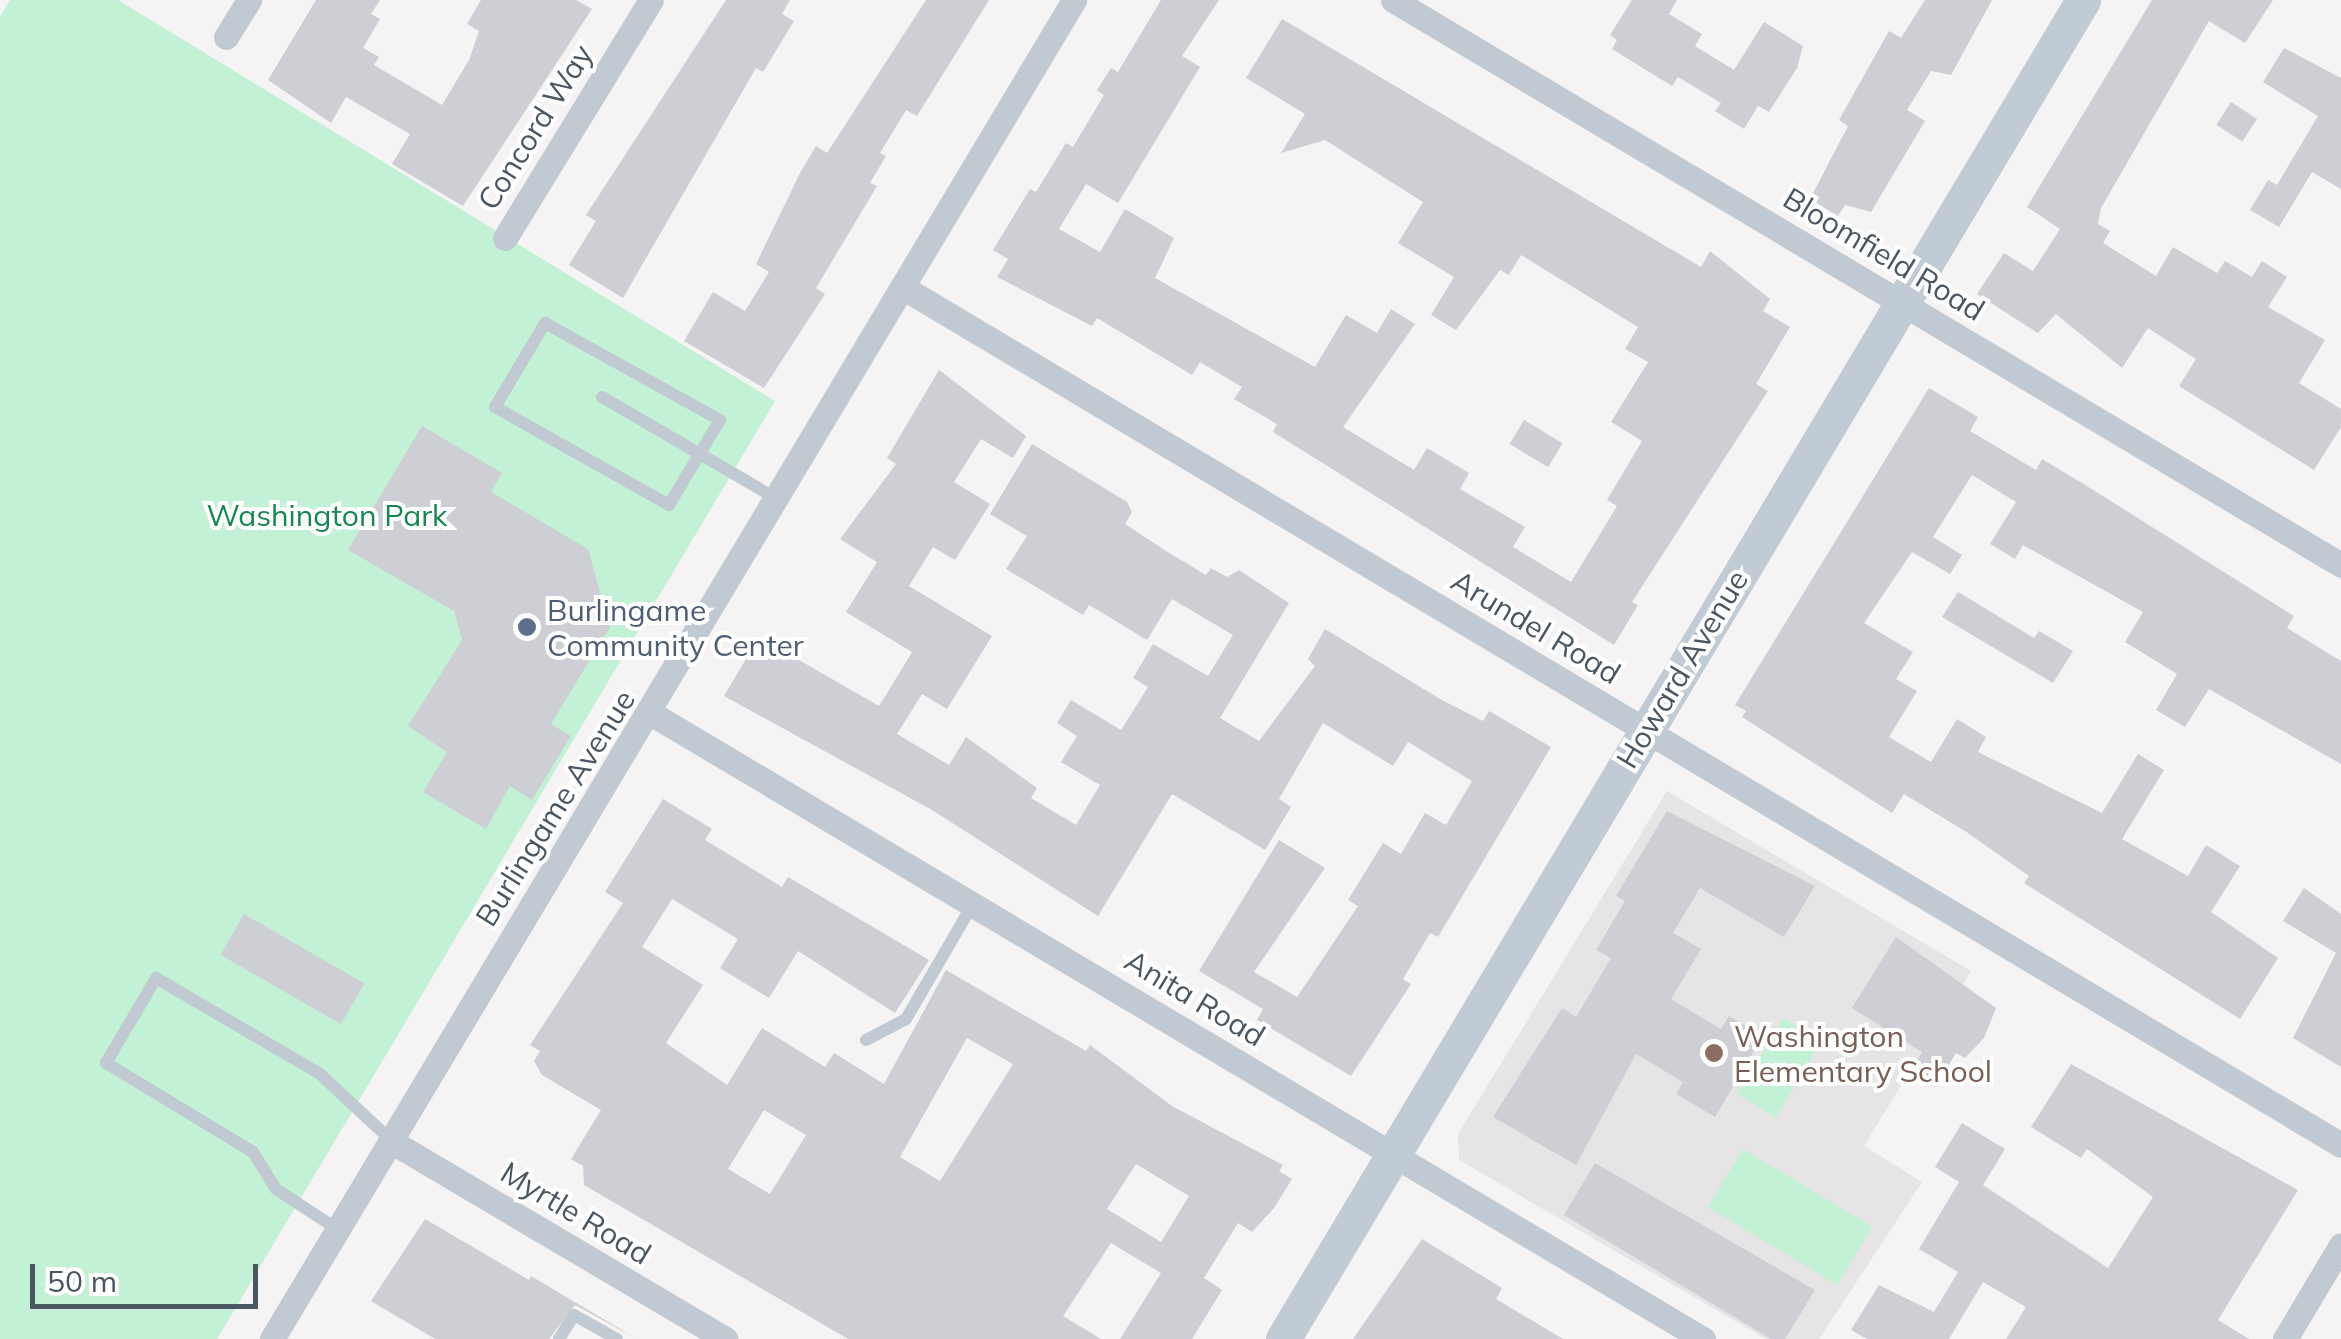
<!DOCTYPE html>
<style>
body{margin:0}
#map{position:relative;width:2341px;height:1339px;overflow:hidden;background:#f5f3f3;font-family:Mulish,sans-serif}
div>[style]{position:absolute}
.education>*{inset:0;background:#e6e4e5}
.green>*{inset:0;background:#c3f1d5;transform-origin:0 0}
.building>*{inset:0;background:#cdcfd5;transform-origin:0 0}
.lane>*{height:12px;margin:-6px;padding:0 6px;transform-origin:6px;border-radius:6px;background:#c1cad2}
.street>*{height:25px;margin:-12.5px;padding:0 12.5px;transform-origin:12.5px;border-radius:12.5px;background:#c1cad2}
.secondary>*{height:35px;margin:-17.5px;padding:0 17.5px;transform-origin:17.5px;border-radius:17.5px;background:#c1cbd6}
.dots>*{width:28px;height:28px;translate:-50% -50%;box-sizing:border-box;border:5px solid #fff;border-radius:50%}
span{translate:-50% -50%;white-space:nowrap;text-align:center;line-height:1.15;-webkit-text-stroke:8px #fff;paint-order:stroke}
.street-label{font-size:30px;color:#4a5661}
.park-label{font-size:30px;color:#17864f}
.service-label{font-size:30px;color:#4e5e75}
.left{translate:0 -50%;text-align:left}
.education-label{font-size:30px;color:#785e54}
.scale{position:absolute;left:30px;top:1264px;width:228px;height:45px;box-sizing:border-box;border:5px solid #4a5661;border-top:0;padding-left:12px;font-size:30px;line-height:35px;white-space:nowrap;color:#4a5661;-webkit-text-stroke:8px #fff;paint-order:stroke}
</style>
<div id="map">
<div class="education">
<i style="clip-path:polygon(1667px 791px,1971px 971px,1864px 1146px,1922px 1182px,1819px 1339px,1766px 1339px,1459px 1160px,1458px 1134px)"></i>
</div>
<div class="green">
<i style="clip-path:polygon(10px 0,118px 0,775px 401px,217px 1339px,0 1339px,0 17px)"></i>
<i style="left:1783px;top:1018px;width:45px;height:89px;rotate:31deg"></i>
<i style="left:1743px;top:1149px;width:151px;height:68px;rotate:31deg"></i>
</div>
<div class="building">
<i style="clip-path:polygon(316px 0,380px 0,371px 14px,380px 19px,363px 48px,379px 57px,374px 65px,442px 105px,469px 60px,479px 31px,467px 24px,481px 0,576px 0,592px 9px,463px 206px,392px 164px,410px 134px,346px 97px,331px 123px,268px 80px)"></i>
<i style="clip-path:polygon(726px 0,790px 0,782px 14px,794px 21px,763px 72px,756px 68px,623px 298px,569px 265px,596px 221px,586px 215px)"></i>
<i style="clip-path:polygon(926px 0,989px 0,917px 116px,906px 110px,880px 153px,886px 156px,870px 183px,877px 186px,816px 288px,825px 294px,764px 388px,684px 341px,713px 292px,745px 311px,769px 272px,756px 264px,800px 173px,816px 146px,827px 153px)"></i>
<i style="clip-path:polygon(1161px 0,1219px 0,1182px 56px,1200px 67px,1118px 203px,1086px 184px,1059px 229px,1100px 252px,1125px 209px,1174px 238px,1155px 278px,1315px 367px,1346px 315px,1377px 333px,1391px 309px,1415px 324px,1343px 427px,1414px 470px,1427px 448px,1469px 473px,1460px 489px,1525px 527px,1513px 547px,1571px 582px,1617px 506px,1607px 500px,1642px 441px,1611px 422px,1648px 362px,1625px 349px,1638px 327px,1521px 255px,1509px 275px,1500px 270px,1456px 330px,1431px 315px,1454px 277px,1398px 243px,1423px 202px,1325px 140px,1281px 153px,1305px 114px,1246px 78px,1282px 19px,1701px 267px,1710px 251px,1770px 299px,1763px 311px,1790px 327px,1756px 384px,1768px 391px,1632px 602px,1638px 605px,1614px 645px,1273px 432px,1277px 424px,1234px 399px,1242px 387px,1200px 362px,1192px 375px,1097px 318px,1092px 326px,997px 277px,1008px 259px,993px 250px,1030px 189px,1036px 192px,1066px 143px,1073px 147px,1104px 95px,1097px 90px,1111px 68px,1118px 72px)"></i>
<i style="clip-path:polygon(1632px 0,1677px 0,1669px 14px,1702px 34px,1695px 46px,1734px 70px,1764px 22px,1803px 46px,1797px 68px,1769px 112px,1758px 106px,1744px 129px,1715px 111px,1721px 103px,1678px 77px,1672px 86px,1612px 49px,1617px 40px,1610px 35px)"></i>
<i style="clip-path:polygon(1925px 0,1992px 0,1951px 75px,1931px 71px,1907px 110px,1925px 121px,1871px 212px,1845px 205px,1838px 216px,1810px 199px,1848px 126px,1839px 120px,1889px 31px,1901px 38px)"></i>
<i style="clip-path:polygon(2152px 0,2273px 0,2245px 43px,2209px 21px,2101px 208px,2098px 224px,2110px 231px,2103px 243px,2156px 276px,2173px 247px,2217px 273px,2225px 261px,2252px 277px,2262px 261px,2287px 277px,2268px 307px,2325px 340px,2299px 383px,2341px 409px,2341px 427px,2314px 470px,2179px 386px,2196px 359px,2148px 328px,2122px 368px,2056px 314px,2038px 333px,1977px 294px,2004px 253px,2033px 271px,2060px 229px,2027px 207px)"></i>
<i style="clip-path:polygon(2284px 48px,2341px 78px,2341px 189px,2312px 172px,2279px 227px,2250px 210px,2268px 180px,2277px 185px,2318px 116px,2263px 82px)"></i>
<i style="left:2231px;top:102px;width:31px;height:27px;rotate:33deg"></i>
<i style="clip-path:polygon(939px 370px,1026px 436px,1013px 458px,981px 439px,954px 482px,990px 504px,955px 560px,933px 547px,909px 586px,992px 636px,947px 709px,922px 694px,897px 734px,949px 765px,966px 737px,1037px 788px,1031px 798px,1076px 825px,1100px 785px,1061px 762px,1077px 736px,1057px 723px,1071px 700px,1121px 730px,1148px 687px,1133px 678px,1153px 644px,1208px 676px,1233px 635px,1172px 599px,1147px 640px,1089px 605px,1083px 615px,1006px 569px,1027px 536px,990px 514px,1032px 444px,1127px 502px,1132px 512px,1125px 524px,1166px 551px,1206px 575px,1211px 568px,1227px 577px,1239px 570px,1289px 603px,1220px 718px,1259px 741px,1315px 666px,1308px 659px,1325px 629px,1440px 699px,1483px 721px,1489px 711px,1551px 747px,1438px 937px,1430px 933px,1403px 979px,1411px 984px,1351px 1076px,1257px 1020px,1263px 1009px,1199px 971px,1279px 840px,1325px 868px,1254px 972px,1297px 997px,1358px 906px,1348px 900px,1383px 843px,1401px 854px,1425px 813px,1446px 825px,1472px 781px,1408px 742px,1393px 766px,1323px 723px,1279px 799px,1291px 807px,1265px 850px,1172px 794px,1098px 916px,932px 810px,724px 696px,759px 637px,879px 706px,886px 695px,912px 652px,846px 612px,877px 562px,840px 539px,896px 464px,887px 458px)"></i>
<i style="clip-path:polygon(1929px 388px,1978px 417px,1970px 431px,2036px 470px,2042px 459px,2082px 483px,2294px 616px,2287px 628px,2341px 661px,2341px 764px,2209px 689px,2185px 727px,2156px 710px,2177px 674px,2125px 642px,2143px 612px,2023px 545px,2015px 559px,1990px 544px,2016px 502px,1972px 475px,1933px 537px,1962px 555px,1950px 574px,1912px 552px,1864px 623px,1913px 652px,1896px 679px,1917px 691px,1889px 737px,1931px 762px,1957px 719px,1986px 737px,1978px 752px,2102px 813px,2138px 754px,2164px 770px,2122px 839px,2188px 876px,2206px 845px,2240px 866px,2211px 912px,2278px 958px,2240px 1019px,2024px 883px,2029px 876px,1968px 833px,1904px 794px,1892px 813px,1742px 717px,1746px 711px,1735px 705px)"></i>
<i style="left:1524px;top:420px;width:45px;height:28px;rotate:31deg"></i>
<i style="clip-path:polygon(422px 426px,502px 473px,491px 492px,588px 549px,610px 627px,551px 724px,571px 736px,532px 800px,510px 786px,486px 829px,423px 792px,447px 752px,408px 726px,462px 640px,454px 611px,348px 550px)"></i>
<i style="clip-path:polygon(1958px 592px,2034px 638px,2039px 631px,2073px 651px,2053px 683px,1942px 617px)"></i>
<i style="clip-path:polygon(evenodd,663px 799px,712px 829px,705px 840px,782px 887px,788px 877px,929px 960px,895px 1013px,798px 951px,769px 998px,720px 968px,738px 939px,672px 899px,642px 947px,703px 985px,666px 1043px,727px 1085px,762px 1028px,825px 1067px,834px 1053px,884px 1084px,946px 970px,1086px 1051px,1090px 1045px,1172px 1106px,1283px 1165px,1279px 1171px,1292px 1179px,1274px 1208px,1252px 1232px,1238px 1223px,1204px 1278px,1222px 1290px,1192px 1339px,1120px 1339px,1161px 1273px,1111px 1243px,1063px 1316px,1101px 1339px,848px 1339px,584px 1185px,583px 1166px,571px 1159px,601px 1110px,542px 1075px,534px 1061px,540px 1051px,530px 1045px,623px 903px,605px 892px,663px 799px,967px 1038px,1013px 1064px,940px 1181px,900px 1157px,967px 1038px,663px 799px,764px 1110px,806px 1135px,770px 1194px,728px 1169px,764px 1110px,663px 799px,1136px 1164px,1189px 1196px,1161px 1242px,1107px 1209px,1136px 1164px)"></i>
<i style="clip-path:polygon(1667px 811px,1815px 886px,1784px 937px,1700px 888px,1673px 933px,1701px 949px,1671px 999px,1721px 1029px,1729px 1016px,1763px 1036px,1715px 1117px,1676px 1094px,1683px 1082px,1636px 1054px,1576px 1165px,1493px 1117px,1562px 1008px,1576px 1017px,1611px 958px,1596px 950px,1625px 901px,1616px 896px)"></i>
<i style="clip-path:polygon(2304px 888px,2341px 914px,2341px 1067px,2293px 1038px,2336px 953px,2283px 921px)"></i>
<i style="left:244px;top:914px;width:139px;height:47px;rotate:30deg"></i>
<i style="clip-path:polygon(1896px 937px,1996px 1008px,1984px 1038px,1965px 1058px,1956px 1053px,1935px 1087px,1910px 1071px,1922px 1052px,1852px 1008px)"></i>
<i style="clip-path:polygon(2071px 1064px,2298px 1190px,2218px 1320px,2249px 1339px,2006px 1339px,2026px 1307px,1983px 1282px,1949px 1339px,1867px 1339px,1851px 1330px,1879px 1285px,1934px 1312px,1958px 1272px,1919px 1249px,1959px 1182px,1935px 1167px,1962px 1123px,2005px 1149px,1983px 1185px,2108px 1268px,2153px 1197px,2087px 1149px,2081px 1158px,2031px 1127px)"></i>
<i style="clip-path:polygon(1595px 1163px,1815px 1290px,1785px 1339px,1771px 1339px,1564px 1215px)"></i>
<i style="clip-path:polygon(425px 1219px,529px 1280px,531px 1276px,637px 1339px,575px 1305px,549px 1339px,435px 1339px,371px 1301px)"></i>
<i style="clip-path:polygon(1422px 1239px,1502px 1288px,1496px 1299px,1563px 1339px,1353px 1339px)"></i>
</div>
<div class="lane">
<i style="left:545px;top:323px;width:200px;rotate:29deg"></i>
<i style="left:720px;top:420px;width:99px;rotate:121deg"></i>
<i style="left:669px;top:505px;width:200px;rotate:-150.6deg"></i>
<i style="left:495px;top:407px;width:98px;rotate:-59.2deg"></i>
<i style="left:602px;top:397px;width:203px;rotate:30.2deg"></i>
<i style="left:866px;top:1040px;width:45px;rotate:-27.7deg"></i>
<i style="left:906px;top:1019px;width:133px;rotate:-59.8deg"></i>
<i style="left:337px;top:1229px;width:73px;rotate:-146.7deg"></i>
<i style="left:276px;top:1189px;width:44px;rotate:-121.9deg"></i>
<i style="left:253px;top:1152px;width:172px;rotate:-148.8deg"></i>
<i style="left:106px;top:1063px;width:99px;rotate:-59.5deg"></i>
<i style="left:156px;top:978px;width:190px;rotate:30.3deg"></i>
<i style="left:320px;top:1074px;width:100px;rotate:43deg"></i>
<i style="left:559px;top:1339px;width:28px;rotate:-58deg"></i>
<i style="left:574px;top:1315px;width:49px;rotate:29.2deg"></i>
</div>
<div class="street">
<i style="left:1393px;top:0;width:1104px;rotate:30.79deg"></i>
<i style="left:226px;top:37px;width:44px;rotate:-58.1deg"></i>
<i style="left:505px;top:238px;width:279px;rotate:-58.5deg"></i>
<i style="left:904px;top:288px;width:1673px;rotate:30.81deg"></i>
<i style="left:652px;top:714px;width:1223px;rotate:30.74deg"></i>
<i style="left:394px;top:1143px;width:385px;rotate:30.6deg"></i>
<i style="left:272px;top:1339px;width:1561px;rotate:-59.08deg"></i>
<i style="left:2285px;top:1339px;width:109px;rotate:-59.2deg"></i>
</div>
<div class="secondary">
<i style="left:1283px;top:1339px;width:1560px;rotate:-59.14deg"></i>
</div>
<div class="dots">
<i style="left:527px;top:627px;background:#5c6f8a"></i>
<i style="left:1714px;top:1053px;background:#8d6e63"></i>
</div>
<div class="street-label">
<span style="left:535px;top:127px;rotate:-58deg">Concord Way</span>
<span style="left:1884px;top:254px;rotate:31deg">Bloomfield Road</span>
<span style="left:1536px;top:627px;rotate:31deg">Arundel Road</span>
<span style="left:1682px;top:669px;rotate:-59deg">Howard Avenue</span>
<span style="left:555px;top:808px;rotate:-58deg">Burlingame Avenue</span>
<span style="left:1195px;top:998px;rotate:31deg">Anita Road</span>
<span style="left:576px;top:1213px;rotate:31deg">Myrtle Road</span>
</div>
<div class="park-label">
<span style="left:327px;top:515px">Washington Park</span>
</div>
<div class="service-label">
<span class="left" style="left:547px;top:627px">Burlingame<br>Community Center</span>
</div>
<div class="education-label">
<span class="left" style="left:1734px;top:1053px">Washington<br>Elementary School</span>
</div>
<div class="scale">50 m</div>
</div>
